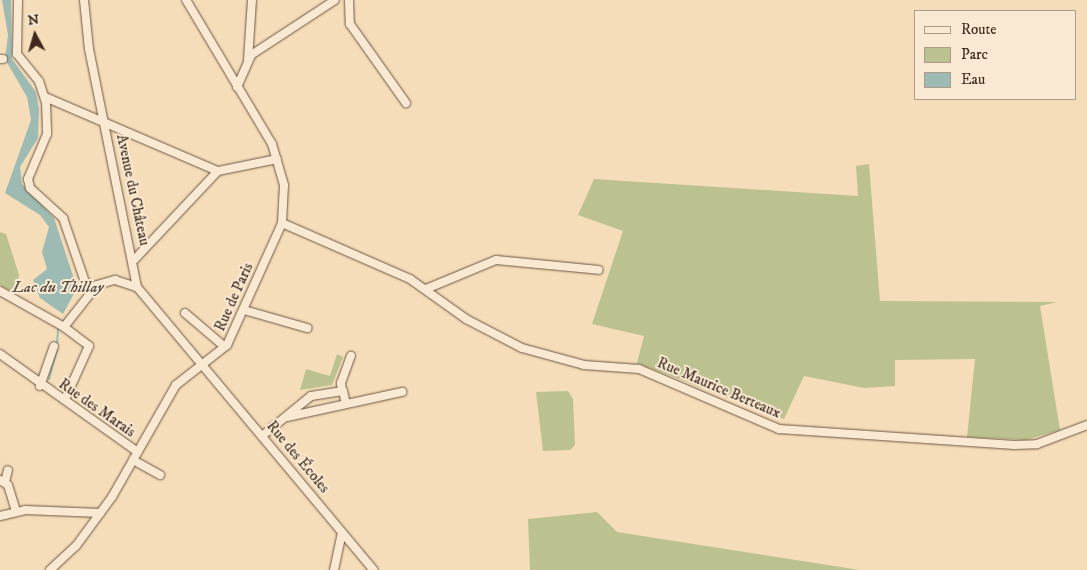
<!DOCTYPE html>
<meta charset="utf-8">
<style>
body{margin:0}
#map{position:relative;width:1087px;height:570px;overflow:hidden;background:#f6ddb9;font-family:"IM FELL DW Pica",serif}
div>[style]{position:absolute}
.green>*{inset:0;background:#bcc190}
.water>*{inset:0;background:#9dbbb2}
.stream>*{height:2px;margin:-1px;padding:0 1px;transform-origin:1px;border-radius:1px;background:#9dbbb2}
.roads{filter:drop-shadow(0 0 1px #6b5644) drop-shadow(0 0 1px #6b5644)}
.minor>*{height:8px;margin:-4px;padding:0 4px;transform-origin:4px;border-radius:4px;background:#f9e9d2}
span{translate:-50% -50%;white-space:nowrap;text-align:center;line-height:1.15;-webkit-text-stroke:4px #f9e9d2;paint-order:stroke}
.street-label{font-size:15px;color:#3d291d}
.water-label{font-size:16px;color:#554e42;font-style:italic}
.legend{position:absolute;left:914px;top:10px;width:162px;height:90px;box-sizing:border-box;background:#f9e9d2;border:1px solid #ae9c8a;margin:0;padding:6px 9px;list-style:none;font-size:15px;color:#3d291d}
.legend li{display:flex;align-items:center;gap:10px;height:25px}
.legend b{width:25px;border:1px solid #ae9c8a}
.north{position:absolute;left:10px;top:10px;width:50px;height:50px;-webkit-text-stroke:4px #f9e9d2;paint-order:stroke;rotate:354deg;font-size:14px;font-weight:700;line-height:20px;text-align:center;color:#3d291d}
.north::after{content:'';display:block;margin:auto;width:18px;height:22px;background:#3d291d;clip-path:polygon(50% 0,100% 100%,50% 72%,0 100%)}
</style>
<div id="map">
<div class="green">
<i style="clip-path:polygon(869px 164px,880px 301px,1057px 302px,1040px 306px,1060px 430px,1026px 440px,967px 437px,975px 359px,895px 360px,895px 386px,864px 388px,804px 376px,784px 419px,637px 363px,644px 336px,592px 324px,623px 231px,578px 215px,594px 179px,858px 196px,856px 166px)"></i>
<i style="clip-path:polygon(0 232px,6px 234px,19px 275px,16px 294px,0 285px)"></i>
<i style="clip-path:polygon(337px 354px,343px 357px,332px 385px,300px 390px,306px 369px,330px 376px)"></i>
<i style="clip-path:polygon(568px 391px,573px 399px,575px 445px,570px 450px,543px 451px,536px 392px)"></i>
<i style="clip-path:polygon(597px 512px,617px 532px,860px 570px,530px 570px,528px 519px)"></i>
</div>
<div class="water">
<i style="clip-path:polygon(2px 0,11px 0,12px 59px,36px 92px,39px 109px,38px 138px,20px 167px,22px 184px,54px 218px,77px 288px,63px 314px,40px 298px,33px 280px,47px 269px,42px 252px,49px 227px,40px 215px,5px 193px,31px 120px,27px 97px,5px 59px,8px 35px)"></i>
</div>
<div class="stream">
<i style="left:57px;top:344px;width:15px;rotate:-86deg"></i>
<i style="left:49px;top:379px;width:31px;rotate:-75deg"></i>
</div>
<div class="roads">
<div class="minor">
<i style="left:18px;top:0;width:54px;rotate:91.1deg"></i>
<i style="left:17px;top:54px;width:35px;rotate:51deg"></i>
<i style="left:39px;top:81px;width:22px;rotate:72deg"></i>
<i style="left:46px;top:102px;width:32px;rotate:88deg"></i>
<i style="left:47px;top:134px;width:49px;rotate:112.9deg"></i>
<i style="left:28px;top:179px;width:9px;rotate:77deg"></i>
<i style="left:30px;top:188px;width:45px;rotate:42.3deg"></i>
<i style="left:63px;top:218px;width:68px;rotate:71deg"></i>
<i style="left:85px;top:282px;width:11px;rotate:49deg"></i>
<i style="left:84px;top:0;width:49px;rotate:84.2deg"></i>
<i style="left:89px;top:49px;width:243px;rotate:78.6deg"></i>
<i style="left:349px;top:0;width:24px;rotate:88deg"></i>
<i style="left:350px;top:24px;width:97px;rotate:54.7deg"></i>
<i style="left:0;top:59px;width:3px"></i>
<i style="left:248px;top:60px;width:60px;rotate:-86.2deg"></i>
<i style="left:237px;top:87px;width:35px;rotate:-66deg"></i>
<i style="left:251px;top:55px;width:100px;rotate:-33.2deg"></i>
<i style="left:45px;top:97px;width:188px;rotate:23.2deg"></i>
<i style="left:282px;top:223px;width:140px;rotate:23.6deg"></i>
<i style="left:410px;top:279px;width:69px;rotate:35.5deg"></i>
<i style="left:466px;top:319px;width:63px;rotate:27.4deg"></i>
<i style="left:522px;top:348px;width:64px;rotate:15.3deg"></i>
<i style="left:584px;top:365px;width:55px;rotate:4.2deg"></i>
<i style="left:639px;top:369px;width:152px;rotate:23.2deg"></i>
<i style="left:779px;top:429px;width:236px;rotate:3.9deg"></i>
<i style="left:1014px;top:445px;width:23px;rotate:-2deg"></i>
<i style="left:1037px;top:444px;width:53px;rotate:-20.8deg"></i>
<i style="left:134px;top:260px;width:122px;rotate:-46.7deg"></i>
<i style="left:218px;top:171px;width:60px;rotate:-11.5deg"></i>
<i style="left:426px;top:289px;width:76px;rotate:-22.5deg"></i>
<i style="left:496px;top:260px;width:103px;rotate:5.5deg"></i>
<i style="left:0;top:291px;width:73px;rotate:29.4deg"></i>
<i style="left:64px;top:327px;width:53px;rotate:-51.8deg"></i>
<i style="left:97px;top:285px;width:19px;rotate:-16deg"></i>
<i style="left:115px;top:280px;width:23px;rotate:18deg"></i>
<i style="left:137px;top:287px;width:369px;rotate:50.1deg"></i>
<i style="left:244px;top:310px;width:66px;rotate:15.9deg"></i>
<i style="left:185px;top:313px;width:52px;rotate:40.4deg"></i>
<i style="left:64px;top:327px;width:31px;rotate:37deg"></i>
<i style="left:89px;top:346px;width:56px;rotate:114.3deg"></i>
<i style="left:0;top:354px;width:169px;rotate:35.4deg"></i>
<i style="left:40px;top:386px;width:42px;rotate:-70.7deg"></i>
<i style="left:342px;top:391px;width:8px;rotate:-97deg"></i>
<i style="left:341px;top:383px;width:29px;rotate:-70deg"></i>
<i style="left:287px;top:417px;width:118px;rotate:-12.3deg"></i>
<i style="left:262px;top:436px;width:63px;rotate:-39.2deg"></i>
<i style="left:311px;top:396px;width:32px;rotate:-9deg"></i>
<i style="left:343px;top:391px;width:13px;rotate:77deg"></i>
<i style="left:133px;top:460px;width:31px;rotate:29deg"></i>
<i style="left:0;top:480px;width:9px;rotate:32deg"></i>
<i style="left:8px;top:485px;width:28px;rotate:73deg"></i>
<i style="left:5px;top:482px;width:12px;rotate:-76deg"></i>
<i style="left:0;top:516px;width:26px;rotate:-13deg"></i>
<i style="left:25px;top:510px;width:75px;rotate:2.3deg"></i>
<i style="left:50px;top:570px;width:35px;rotate:-43deg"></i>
<i style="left:76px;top:546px;width:61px;rotate:-53.7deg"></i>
<i style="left:112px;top:497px;width:129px;rotate:-60.3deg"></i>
<i style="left:176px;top:385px;width:65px;rotate:-38.1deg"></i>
<i style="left:227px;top:345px;width:134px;rotate:-65.7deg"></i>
<i style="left:282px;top:223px;width:38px;rotate:-87deg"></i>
<i style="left:284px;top:185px;width:43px;rotate:-106.3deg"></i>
<i style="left:272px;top:144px;width:168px;rotate:-120.8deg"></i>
<i style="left:334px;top:570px;width:38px;rotate:-78deg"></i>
</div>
</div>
<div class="street-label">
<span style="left:133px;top:190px;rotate:78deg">Avenue du Château</span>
<span style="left:234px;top:297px;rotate:-66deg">Rue de Paris</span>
<span style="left:719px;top:388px;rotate:23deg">Rue Maurice Berteaux</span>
<span style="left:97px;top:408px;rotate:35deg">Rue des Marais</span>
<span style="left:298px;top:457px;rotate:50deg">Rue des Écoles</span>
</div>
<div class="water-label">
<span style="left:58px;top:287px">Lac du Thillay</span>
</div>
<ul class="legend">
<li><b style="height:6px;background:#f9e9d2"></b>Route</li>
<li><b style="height:14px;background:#bcc190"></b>Parc</li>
<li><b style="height:14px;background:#9dbbb2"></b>Eau</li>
</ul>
<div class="north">N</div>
</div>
